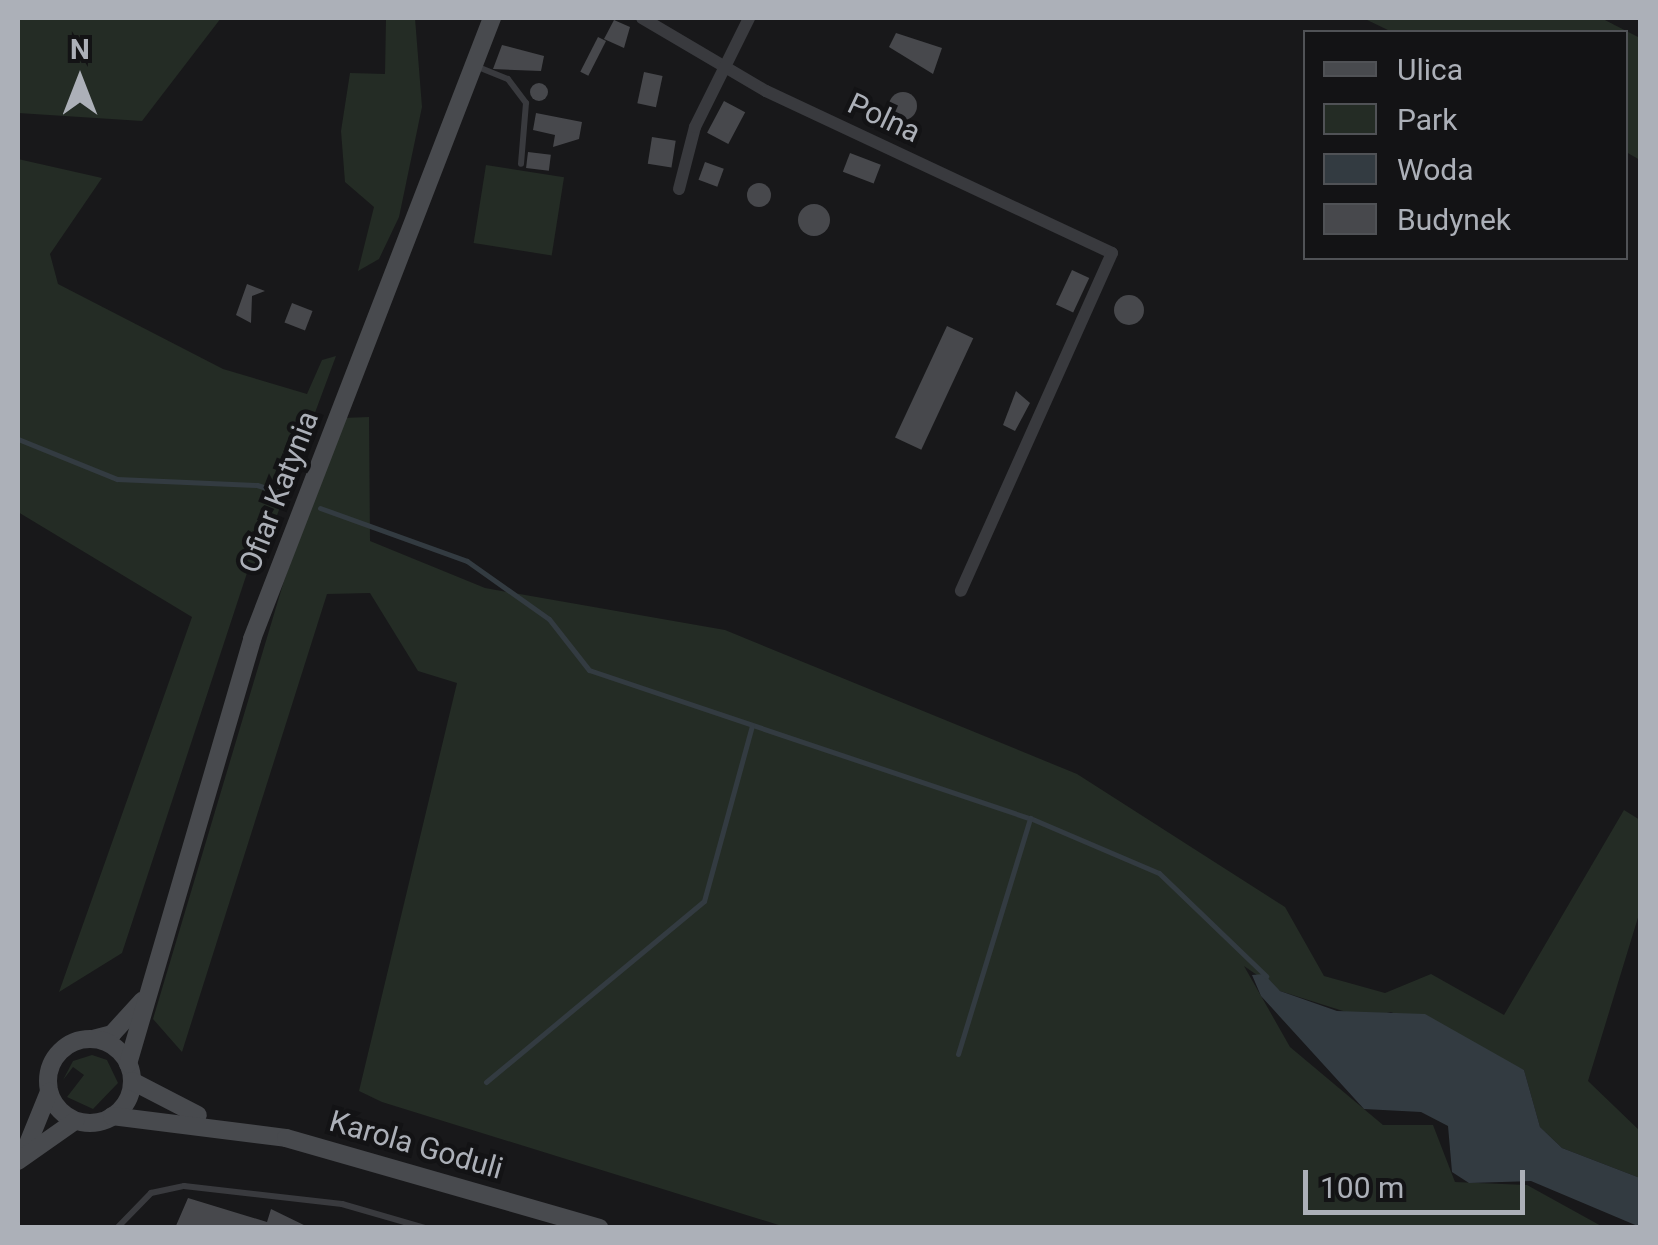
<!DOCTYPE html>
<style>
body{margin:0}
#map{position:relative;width:1658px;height:1245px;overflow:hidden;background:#18181a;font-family:Roboto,sans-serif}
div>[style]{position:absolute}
.green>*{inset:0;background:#242c25;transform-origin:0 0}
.water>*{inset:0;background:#333b41}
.stream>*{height:5px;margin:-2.5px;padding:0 2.5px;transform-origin:2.5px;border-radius:2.5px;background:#333b41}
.building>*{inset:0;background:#47484c;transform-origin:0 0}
.round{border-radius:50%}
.lane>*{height:6px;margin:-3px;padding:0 3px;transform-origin:3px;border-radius:3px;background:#393a3e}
.street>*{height:12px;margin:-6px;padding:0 6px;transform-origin:6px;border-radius:6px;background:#393a3e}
.secondary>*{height:18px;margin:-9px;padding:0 9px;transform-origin:9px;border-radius:9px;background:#484a4e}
.secondary>.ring{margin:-9px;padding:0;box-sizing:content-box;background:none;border:18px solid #484a4e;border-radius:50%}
span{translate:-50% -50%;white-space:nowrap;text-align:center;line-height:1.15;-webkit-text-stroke:9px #131315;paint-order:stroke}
.street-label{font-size:30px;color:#acb0b8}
.frame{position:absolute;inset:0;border:20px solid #acb0b8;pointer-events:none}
.legend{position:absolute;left:1303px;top:30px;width:325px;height:230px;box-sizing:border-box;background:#131315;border:2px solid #505256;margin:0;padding:12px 18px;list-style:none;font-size:30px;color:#acb0b8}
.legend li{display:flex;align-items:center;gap:20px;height:50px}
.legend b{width:50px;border:2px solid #505256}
.north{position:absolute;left:30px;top:30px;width:100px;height:100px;-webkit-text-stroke:8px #131315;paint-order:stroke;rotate:0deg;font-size:28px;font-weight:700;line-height:40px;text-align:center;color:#acb0b8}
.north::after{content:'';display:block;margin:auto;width:35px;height:45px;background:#acb0b8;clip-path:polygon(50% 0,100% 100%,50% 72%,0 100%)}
.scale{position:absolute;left:1303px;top:1170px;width:222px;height:45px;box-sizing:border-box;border:5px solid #acb0b8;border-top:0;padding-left:12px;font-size:30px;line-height:35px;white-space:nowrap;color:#acb0b8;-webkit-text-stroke:8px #131315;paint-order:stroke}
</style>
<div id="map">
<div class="green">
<i style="clip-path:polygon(18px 18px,221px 18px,142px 121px,18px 113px)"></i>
<i style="clip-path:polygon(386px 18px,415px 18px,422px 107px,399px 217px,379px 259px,358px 271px,374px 207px,345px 182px,341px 131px,350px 73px,385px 74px)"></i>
<i style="clip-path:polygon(1363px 18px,1601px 18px,1640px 38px,1640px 160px,1626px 152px,1626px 32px,1392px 32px)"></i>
<i style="clip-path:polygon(18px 159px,102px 178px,50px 254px,58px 284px,223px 369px,307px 394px,322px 360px,336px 356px,256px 572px,248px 570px,122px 953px,59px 992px,192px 617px,18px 512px)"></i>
<i style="left:486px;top:165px;width:79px;height:79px;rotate:9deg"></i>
<i style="clip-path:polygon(369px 417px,370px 541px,485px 588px,725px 630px,1077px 774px,1285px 907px,1324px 976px,1385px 993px,1431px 974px,1504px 1015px,1624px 810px,1640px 820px,1640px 911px,1588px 1081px,1640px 1131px,1640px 1178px,1562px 1148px,1540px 1127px,1524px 1070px,1391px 1012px,1365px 1018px,1280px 991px,1244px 966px,1290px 1047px,1383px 1125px,1433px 1125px,1455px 1182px,1527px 1185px,1603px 1227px,785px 1227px,382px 1102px,359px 1091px,457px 683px,418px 671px,370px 593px,327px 594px,182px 1052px,153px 1019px,283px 584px,343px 418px)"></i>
<i style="clip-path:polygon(92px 1055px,107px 1060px,118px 1083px,93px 1109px,67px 1097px,84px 1075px,73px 1067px,63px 1080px,73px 1061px)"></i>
</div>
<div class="water">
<i style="clip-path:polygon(1264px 974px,1280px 991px,1337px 1011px,1425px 1014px,1524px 1070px,1540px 1127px,1562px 1148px,1640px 1178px,1640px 1227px,1531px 1181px,1469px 1183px,1452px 1172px,1448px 1126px,1421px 1112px,1364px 1109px,1261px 996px,1252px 975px)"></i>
</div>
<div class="stream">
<i style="left:18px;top:439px;width:107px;rotate:22deg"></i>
<i style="left:117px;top:479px;width:140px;rotate:2.5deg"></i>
<i style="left:257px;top:485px;width:32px;rotate:18deg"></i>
<i style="left:320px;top:508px;width:156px;rotate:19.8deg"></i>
<i style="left:467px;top:561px;width:100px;rotate:35.3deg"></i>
<i style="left:549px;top:619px;width:65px;rotate:51.9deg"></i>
<i style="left:589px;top:670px;width:465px;rotate:18.6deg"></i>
<i style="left:1030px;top:818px;width:140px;rotate:23.1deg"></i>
<i style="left:1159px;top:873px;width:149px;rotate:43.9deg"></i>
<i style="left:958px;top:1054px;width:247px;rotate:-73deg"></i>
<i style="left:486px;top:1082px;width:283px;rotate:-39.7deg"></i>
<i style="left:704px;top:901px;width:182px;rotate:-74.7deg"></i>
</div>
<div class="building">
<i style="clip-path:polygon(614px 20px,630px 27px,624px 48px,604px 39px)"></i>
<i style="clip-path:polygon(896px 33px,942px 48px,933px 74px,889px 47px)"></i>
<i style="left:598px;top:37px;width:9px;height:39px;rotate:27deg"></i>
<i style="clip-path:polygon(502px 45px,544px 56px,541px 71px,493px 69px)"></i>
<i style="left:644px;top:72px;width:19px;height:32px;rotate:12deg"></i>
<i class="round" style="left:530px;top:83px;width:18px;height:18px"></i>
<i class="round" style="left:889px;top:92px;width:28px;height:28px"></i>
<i style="left:724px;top:101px;width:24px;height:36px;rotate:28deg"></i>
<i style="clip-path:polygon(536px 113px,582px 122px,579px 139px,553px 147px,555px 135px,533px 130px)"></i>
<i style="left:652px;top:137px;width:24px;height:27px;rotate:9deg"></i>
<i style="left:528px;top:152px;width:23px;height:16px;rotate:7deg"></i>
<i style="left:850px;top:153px;width:33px;height:20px;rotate:21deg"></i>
<i style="left:705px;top:162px;width:20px;height:19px;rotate:20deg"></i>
<i class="round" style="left:747px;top:183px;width:24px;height:24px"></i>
<i class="round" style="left:798px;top:204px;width:32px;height:32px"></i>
<i style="left:1072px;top:270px;width:19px;height:38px;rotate:25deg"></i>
<i style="clip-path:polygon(247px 284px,265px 291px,252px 296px,251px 323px,236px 315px)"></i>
<i class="round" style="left:1114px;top:295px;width:30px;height:30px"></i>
<i style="left:292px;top:303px;width:22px;height:21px;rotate:21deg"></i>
<i style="left:947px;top:326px;width:29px;height:123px;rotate:25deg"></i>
<i style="clip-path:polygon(1016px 391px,1030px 403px,1015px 431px,1003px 425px)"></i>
<i style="clip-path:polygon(188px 1198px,267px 1222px,271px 1209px,310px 1228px,175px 1228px)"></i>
</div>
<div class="lane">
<i style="left:478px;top:67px;width:32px;rotate:22deg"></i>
<i style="left:508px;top:79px;width:30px;rotate:53deg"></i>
<i style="left:526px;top:103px;width:61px;rotate:94.7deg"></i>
<i style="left:117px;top:1228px;width:49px;rotate:-45.8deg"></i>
<i style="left:151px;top:1193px;width:34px;rotate:-12deg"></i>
<i style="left:184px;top:1186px;width:159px;rotate:6.5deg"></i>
<i style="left:342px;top:1204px;width:86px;rotate:16.1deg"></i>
</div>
<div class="street">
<i style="left:642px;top:18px;width:144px;rotate:30.5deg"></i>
<i style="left:766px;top:91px;width:382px;rotate:25.1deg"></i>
<i style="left:1112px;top:253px;width:370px;rotate:114.1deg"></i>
<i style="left:679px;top:189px;width:64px;rotate:-75.5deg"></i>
<i style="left:695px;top:127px;width:122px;rotate:-63.6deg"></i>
</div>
<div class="secondary">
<i style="left:93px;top:1039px;width:20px;rotate:-15deg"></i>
<i style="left:112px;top:1034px;width:45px;rotate:-47.7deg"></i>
<i class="ring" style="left:48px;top:1039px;width:66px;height:66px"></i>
<i style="left:128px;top:1064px;width:443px;rotate:-73.7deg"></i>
<i style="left:252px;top:639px;width:666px;rotate:-68.87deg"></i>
<i style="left:132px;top:1081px;width:74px;rotate:27.3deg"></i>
<i style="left:112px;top:1116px;width:175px;rotate:7.2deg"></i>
<i style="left:286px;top:1138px;width:326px;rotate:16deg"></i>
<i style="left:25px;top:1151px;width:64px;rotate:-67.9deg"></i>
<i style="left:18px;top:1161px;width:70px;rotate:-35.1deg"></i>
</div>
<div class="street-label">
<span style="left:884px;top:118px;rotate:25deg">Polna</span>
<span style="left:279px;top:492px;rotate:-69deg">Ofiar Katynia</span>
<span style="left:416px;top:1145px;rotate:16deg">Karola Goduli</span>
</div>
<div class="frame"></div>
<ul class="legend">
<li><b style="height:12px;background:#484a4e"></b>Ulica</li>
<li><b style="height:28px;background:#242c25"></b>Park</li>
<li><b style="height:28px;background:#333b41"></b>Woda</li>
<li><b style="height:28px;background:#47484c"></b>Budynek</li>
</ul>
<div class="north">N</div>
<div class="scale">100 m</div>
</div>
